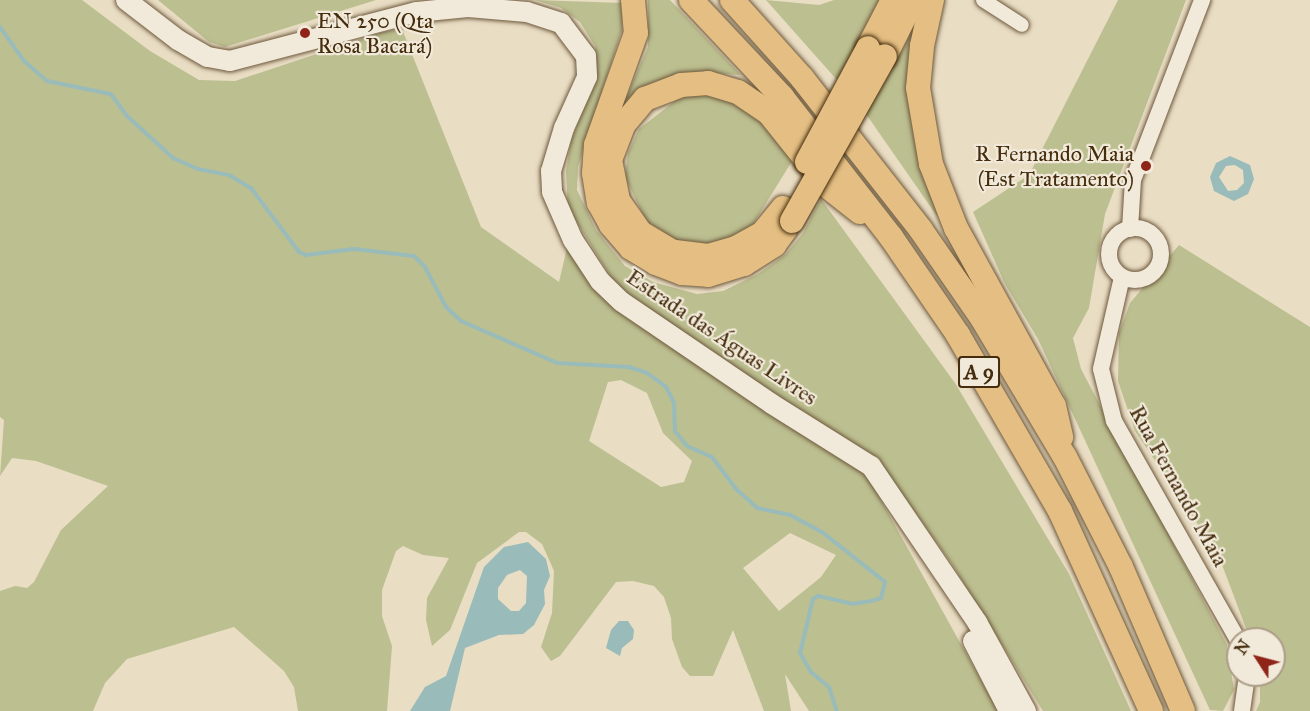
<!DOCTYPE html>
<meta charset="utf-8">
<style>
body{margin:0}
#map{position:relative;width:1310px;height:711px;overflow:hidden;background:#e9ddc4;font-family:"IM FELL Great Primer",serif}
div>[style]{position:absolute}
.green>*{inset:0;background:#bcbf90}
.water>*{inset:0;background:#99bbba}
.stream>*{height:4px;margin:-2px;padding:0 2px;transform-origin:2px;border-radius:2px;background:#99bbba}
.roads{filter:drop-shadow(0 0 2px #6d583b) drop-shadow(0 0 2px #6d583b)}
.minor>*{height:14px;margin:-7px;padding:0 7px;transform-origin:7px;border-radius:7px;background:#f1e9d9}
.tertiary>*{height:16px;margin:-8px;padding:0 8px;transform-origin:8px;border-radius:8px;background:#f1e9d9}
.tertiary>.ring{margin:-8px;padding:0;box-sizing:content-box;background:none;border:16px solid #f1e9d9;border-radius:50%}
.secondary>*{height:20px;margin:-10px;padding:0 10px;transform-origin:10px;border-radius:10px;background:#f1e9d9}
.motorway>*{height:24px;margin:-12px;padding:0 12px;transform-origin:12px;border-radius:12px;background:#e4be82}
.bridges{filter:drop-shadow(0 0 2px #442c0d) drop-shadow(0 0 2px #442c0d)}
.motorway-bridge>*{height:24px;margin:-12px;padding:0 12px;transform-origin:12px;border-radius:12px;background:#e4be82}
.dots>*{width:16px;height:16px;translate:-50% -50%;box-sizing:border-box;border:3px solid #f1e9d9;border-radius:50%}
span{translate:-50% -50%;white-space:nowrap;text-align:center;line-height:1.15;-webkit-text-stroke:4.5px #f1e9d9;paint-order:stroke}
.shield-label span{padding:2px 4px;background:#f1e9d9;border:2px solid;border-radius:4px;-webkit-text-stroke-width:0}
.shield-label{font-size:21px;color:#442c0d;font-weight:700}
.poi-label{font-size:22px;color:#442c0d}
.left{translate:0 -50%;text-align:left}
.right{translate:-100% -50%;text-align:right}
.street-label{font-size:22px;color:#442c0d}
.north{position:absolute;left:1226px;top:627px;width:60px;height:60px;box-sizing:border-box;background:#f1e9d9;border:2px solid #ac9d87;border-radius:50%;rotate:306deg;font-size:16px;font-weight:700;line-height:24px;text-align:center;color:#442c0d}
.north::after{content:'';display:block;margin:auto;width:21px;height:27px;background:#8f2418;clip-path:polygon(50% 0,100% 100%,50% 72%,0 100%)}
</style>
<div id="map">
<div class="green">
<i style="clip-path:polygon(evenodd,0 0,82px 0,150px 51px,199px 80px,235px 81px,383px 32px,402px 29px,481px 227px,559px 282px,567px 248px,598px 291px,862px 466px,998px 711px,809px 711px,785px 674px,791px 711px,764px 711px,733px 630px,713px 676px,690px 676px,682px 667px,672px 639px,671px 618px,664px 597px,654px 586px,633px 581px,616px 582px,560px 656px,551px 661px,541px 647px,552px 613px,554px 571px,542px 544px,526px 532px,519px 532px,477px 563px,450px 630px,432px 646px,426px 620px,427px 598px,449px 558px,423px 555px,403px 546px,396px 551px,382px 590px,382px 616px,392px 646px,387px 711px,298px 711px,294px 687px,284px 671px,234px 627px,127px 659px,105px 683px,93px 711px,0 711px,0 591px,15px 586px,27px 588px,34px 582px,61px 530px,108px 486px,36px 461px,12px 458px,0 476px,4px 420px,0 417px,0 0,621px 380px,647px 393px,663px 433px,692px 461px,684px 482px,661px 487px,589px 441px,608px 382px,621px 380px,0 0,790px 533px,836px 555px,821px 577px,779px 611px,743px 568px,790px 533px)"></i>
<i style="clip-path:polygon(158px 0,376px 0,225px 47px,209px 42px)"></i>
<i style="clip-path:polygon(535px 0,623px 3px,622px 29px,578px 167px,577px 190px,596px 230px,625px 266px,653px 282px,697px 294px,723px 291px,758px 274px,786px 254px,803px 233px,821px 199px,955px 383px,1069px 574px,1131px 711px,1043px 711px,952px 564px,883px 467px,619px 290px,568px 208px,566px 172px,571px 141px,597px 73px,595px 46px,580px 22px,561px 8px)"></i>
<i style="clip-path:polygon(648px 0,670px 0,741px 75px,714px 73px,631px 101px,626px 98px,648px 47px)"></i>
<i style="clip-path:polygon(766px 0,819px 5px,834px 0,880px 0,837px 80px)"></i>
<i style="clip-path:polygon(1118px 0,1186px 0,1105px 214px,1089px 308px,1073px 338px,1081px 369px,1227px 645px,1234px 690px,1223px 711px,1210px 710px,1038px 339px,1005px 284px,973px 212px,1029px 175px)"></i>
<i style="clip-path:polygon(913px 30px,919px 31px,937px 216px,866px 114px)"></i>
<i style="clip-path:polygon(701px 94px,750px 107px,794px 158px,752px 226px,719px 245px,684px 246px,648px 225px,625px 177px,628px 153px,639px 129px,680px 97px)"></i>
<i style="clip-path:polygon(1179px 245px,1310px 327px,1310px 711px,1256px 711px,1260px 702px,1260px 675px,1274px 675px,1274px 639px,1250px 639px,1218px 554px,1135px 431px,1118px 381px,1119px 333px,1130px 303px)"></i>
</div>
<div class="water">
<i style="clip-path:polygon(evenodd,1230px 156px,1250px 165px,1254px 179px,1248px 194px,1234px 201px,1214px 191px,1210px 177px,1216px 163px,1230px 156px,1235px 165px,1243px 170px,1244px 183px,1237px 190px,1228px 191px,1219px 177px,1226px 166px,1235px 165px)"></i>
<i style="clip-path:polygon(evenodd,528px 542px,546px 559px,550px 576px,544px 590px,545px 604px,534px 625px,523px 634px,499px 635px,465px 648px,450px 711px,410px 711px,425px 687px,446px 676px,484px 567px,504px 547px,528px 542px,520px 570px,527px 576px,526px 603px,519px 611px,511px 611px,498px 599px,498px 588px,507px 575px,520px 570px)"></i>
<i style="clip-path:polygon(619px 621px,628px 621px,634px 630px,633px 639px,622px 648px,620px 656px,606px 648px,611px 630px)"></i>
</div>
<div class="stream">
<i style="left:0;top:27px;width:42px;rotate:54.8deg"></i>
<i style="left:24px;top:61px;width:30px;rotate:41deg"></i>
<i style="left:47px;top:81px;width:65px;rotate:11.5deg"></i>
<i style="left:111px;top:94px;width:27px;rotate:54deg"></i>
<i style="left:127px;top:116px;width:62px;rotate:42.4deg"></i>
<i style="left:173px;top:158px;width:27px;rotate:24deg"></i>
<i style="left:198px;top:169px;width:32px;rotate:11deg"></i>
<i style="left:229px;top:175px;width:26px;rotate:31deg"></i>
<i style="left:251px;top:188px;width:80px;rotate:53.1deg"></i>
<i style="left:299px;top:252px;width:8px;rotate:23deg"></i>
<i style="left:306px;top:255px;width:48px;rotate:-7.1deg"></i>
<i style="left:354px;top:249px;width:60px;rotate:6.7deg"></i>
<i style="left:414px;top:256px;width:16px;rotate:45deg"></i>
<i style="left:425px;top:267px;width:45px;rotate:62.3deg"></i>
<i style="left:446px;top:307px;width:21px;rotate:43deg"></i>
<i style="left:461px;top:321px;width:105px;rotate:23.6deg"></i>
<i style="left:557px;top:363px;width:72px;rotate:3.2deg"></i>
<i style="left:629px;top:367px;width:19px;rotate:18deg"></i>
<i style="left:647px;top:373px;width:24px;rotate:36deg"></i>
<i style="left:666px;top:387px;width:18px;rotate:63deg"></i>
<i style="left:674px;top:403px;width:28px;rotate:88deg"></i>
<i style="left:675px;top:431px;width:19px;rotate:51deg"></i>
<i style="left:687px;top:446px;width:27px;rotate:24deg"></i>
<i style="left:712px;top:457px;width:39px;rotate:53deg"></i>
<i style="left:735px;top:488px;width:30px;rotate:42deg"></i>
<i style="left:757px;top:508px;width:34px;rotate:12deg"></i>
<i style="left:790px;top:515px;width:36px;rotate:28deg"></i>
<i style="left:822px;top:532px;width:80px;rotate:38.4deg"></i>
<i style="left:885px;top:582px;width:16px;rotate:104deg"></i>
<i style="left:881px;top:598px;width:10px;rotate:163deg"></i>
<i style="left:871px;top:601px;width:18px;rotate:171deg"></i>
<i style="left:853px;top:604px;width:36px;rotate:-167deg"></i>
<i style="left:818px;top:596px;width:6px;rotate:149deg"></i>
<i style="left:813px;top:599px;width:56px;rotate:103.5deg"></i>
<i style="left:800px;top:653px;width:22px;rotate:60deg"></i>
<i style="left:811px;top:672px;width:23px;rotate:40deg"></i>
<i style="left:829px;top:687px;width:25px;rotate:72deg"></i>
</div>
<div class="roads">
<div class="minor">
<i style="left:983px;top:0;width:46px;rotate:32.7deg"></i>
</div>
<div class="tertiary">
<i class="ring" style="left:1109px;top:228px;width:36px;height:36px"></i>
<i style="left:1130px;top:229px;width:49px;rotate:-86.5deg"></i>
<i style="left:1133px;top:180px;width:193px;rotate:-69deg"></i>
<i style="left:1122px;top:277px;width:94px;rotate:102.9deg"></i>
<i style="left:1101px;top:369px;width:54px;rotate:76deg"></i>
<i style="left:1114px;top:421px;width:252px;rotate:60.5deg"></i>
<i style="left:1242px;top:711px;width:36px;rotate:-82deg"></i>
</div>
<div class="secondary">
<i style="left:126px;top:0;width:66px;rotate:37.6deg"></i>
<i style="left:178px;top:40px;width:34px;rotate:30deg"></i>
<i style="left:208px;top:57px;width:22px;rotate:10deg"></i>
<i style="left:230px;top:61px;width:193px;rotate:-14.7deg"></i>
<i style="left:417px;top:12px;width:51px;rotate:-5.6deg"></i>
<i style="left:468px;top:7px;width:59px;rotate:4.8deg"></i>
<i style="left:527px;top:12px;width:36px;rotate:18deg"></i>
<i style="left:561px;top:23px;width:41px;rotate:52.9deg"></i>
<i style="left:586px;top:56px;width:21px;rotate:87deg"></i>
<i style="left:587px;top:77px;width:56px;rotate:114.3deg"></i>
<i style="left:564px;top:128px;width:45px;rotate:106.8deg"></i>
<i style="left:551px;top:171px;width:21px;rotate:87deg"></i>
<i style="left:552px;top:192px;width:52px;rotate:66.4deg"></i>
<i style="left:573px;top:240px;width:49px;rotate:56.6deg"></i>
<i style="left:600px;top:281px;width:30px;rotate:44deg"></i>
<i style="left:622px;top:302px;width:181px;rotate:34.2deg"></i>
<i style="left:772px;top:404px;width:117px;rotate:32.1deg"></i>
<i style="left:871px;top:466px;width:189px;rotate:55.8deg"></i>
<i style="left:977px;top:622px;width:102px;rotate:61.2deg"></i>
<i style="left:973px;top:641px;width:79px;rotate:62.8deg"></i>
</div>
<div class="motorway">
<i style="left:633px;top:0;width:33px;rotate:85deg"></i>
<i style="left:636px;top:33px;width:119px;rotate:109.7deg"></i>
<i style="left:596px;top:145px;width:28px;rotate:94deg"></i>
<i style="left:594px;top:173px;width:30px;rotate:81deg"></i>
<i style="left:599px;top:203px;width:25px;rotate:61deg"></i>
<i style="left:611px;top:225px;width:30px;rotate:49deg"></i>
<i style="left:631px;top:248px;width:29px;rotate:31deg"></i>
<i style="left:656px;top:263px;width:28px;rotate:21deg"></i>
<i style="left:682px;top:273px;width:26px;rotate:4deg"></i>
<i style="left:708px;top:275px;width:38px;rotate:-17deg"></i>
<i style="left:744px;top:264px;width:36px;rotate:-32deg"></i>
<i style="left:774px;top:245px;width:19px;rotate:-54deg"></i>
<i style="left:691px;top:0;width:133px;rotate:46.8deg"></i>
<i style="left:782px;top:97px;width:177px;rotate:52.1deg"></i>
<i style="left:891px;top:237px;width:119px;rotate:55.6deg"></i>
<i style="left:958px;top:335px;width:203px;rotate:59.9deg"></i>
<i style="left:1060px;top:511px;width:220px;rotate:65.5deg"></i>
<i style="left:732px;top:0;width:105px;rotate:48.1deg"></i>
<i style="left:802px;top:78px;width:193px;rotate:51.9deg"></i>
<i style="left:921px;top:230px;width:107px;rotate:55.3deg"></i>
<i style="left:982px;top:318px;width:162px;rotate:59.2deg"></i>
<i style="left:1065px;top:457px;width:123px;rotate:63deg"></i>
<i style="left:1121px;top:567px;width:157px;rotate:66.7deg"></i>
<i style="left:932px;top:0;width:47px;rotate:102.3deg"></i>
<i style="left:922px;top:46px;width:42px;rotate:95.4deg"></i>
<i style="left:918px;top:88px;width:77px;rotate:80.3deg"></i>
<i style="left:931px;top:164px;width:69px;rotate:68.7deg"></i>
<i style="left:956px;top:228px;width:203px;rotate:61.2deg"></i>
<i style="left:1054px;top:406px;width:32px;rotate:77deg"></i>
<i style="left:868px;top:48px;width:54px;rotate:-62.5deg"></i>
<i style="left:885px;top:56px;width:63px;rotate:-63.4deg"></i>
<i style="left:783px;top:208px;width:32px;rotate:129deg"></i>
<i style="left:763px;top:233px;width:31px;rotate:151deg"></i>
<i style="left:736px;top:248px;width:29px;rotate:164deg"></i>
<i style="left:708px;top:256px;width:35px;rotate:-173deg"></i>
<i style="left:673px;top:252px;width:39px;rotate:-149deg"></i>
<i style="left:640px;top:232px;width:39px;rotate:-125deg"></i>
<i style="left:618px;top:200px;width:41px;rotate:-101.3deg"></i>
<i style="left:610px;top:160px;width:39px;rotate:-69deg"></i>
<i style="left:624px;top:124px;width:33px;rotate:-50deg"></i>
<i style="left:645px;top:99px;width:39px;rotate:-21deg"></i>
<i style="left:681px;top:85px;width:27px;rotate:-4deg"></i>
<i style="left:708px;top:83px;width:31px;rotate:17deg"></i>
<i style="left:738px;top:92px;width:37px;rotate:34deg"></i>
<i style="left:769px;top:113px;width:93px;rotate:51.5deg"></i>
<i style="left:827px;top:186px;width:42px;rotate:38.2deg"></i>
</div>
</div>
<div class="bridges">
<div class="motorway-bridge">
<i style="left:807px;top:162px;width:129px;rotate:-61.8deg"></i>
<i style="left:792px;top:221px;width:189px;rotate:-60.6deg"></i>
</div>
</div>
<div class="dots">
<i style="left:305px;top:33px;background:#8f2418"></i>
<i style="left:1146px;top:166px;background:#8f2418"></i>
</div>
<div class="shield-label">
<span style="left:979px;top:372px">A 9</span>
</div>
<div class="poi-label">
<span class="left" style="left:317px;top:33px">EN 250 (Qta<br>Rosa Bacará)</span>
<span class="right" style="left:1134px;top:166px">R Fernando Maia<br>(Est Tratamento)</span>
</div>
<div class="street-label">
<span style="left:722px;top:337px;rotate:34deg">Estrada das Águas Livres</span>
<span style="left:1179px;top:486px;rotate:61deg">Rua Fernando Maia</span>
</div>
<div class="north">N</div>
</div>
